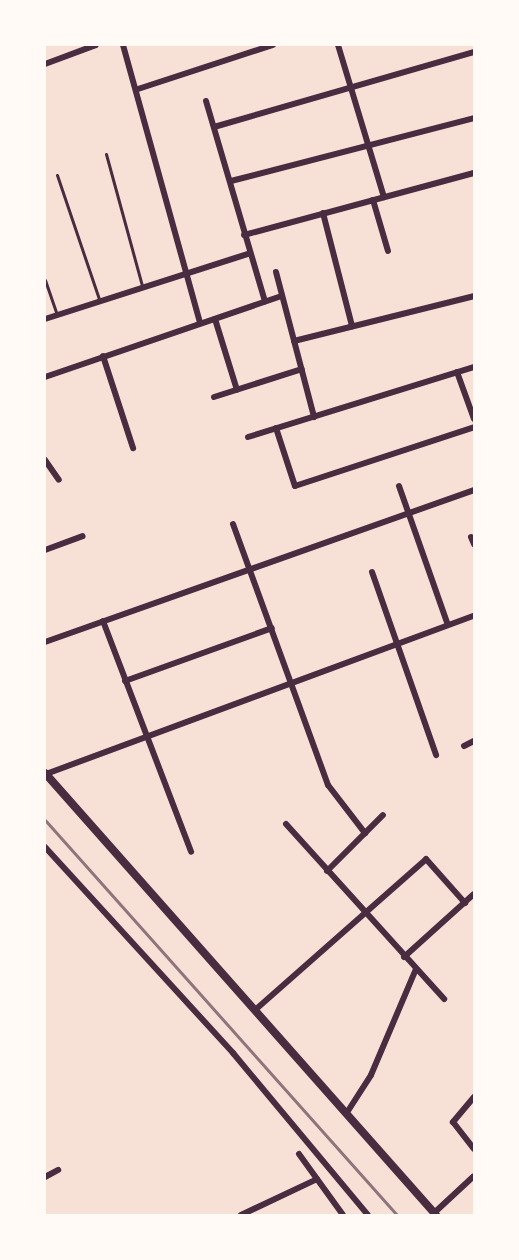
<!DOCTYPE html>
<style>
body{margin:0}
#map{position:relative;width:519px;height:1260px;overflow:hidden;background:#f7e1d7;font-family:"Fira Sans Condensed",sans-serif}
div>[style]{position:absolute}
.service>*{height:3px;margin:-1.5px;padding:0 1.5px;transform-origin:1.5px;border-radius:1.5px;background:#4a2c40}
.minor>*{height:6px;margin:-3px;padding:0 3px;transform-origin:3px;border-radius:3px;background:#4a2c40}
.tertiary>*{height:8px;margin:-4px;padding:0 4px;transform-origin:4px;border-radius:4px;background:#4a2c40}
.rail>*{height:3px;margin:-1.5px;padding:0 1.5px;transform-origin:1.5px;border-radius:1.5px;background:#8f747c}
span{translate:-50% -50%;white-space:nowrap;text-align:center;line-height:1.15;-webkit-text-stroke:4.5px #fffaf5;paint-order:stroke}
.frame{position:absolute;inset:0;border:46px solid #fffaf5;pointer-events:none}
</style>
<div id="map">
<div class="service">
<i style="left:106px;top:154px;width:137px;rotate:74.7deg"></i>
<i style="left:57px;top:175px;width:131px;rotate:71.3deg"></i>
<i style="left:45px;top:280px;width:37px;rotate:71deg"></i>
</div>
<div class="minor">
<i style="left:123px;top:45px;width:288px;rotate:74.5deg"></i>
<i style="left:338px;top:45px;width:159px;rotate:73.2deg"></i>
<i style="left:45px;top:64px;width:54px;rotate:-20.4deg"></i>
<i style="left:138px;top:89px;width:142px;rotate:-18.1deg"></i>
<i style="left:206px;top:101px;width:209px;rotate:73.6deg"></i>
<i style="left:214px;top:127px;width:271px;rotate:-16.1deg"></i>
<i style="left:231px;top:181px;width:251px;rotate:-14.5deg"></i>
<i style="left:373px;top:200px;width:53px;rotate:73.6deg"></i>
<i style="left:323px;top:213px;width:117px;rotate:75.6deg"></i>
<i style="left:244px;top:235px;width:238px;rotate:-15.1deg"></i>
<i style="left:276px;top:272px;width:150px;rotate:75.3deg"></i>
<i style="left:45px;top:319px;width:215px;rotate:-17.8deg"></i>
<i style="left:215px;top:319px;width:74px;rotate:72.8deg"></i>
<i style="left:294px;top:341px;width:186px;rotate:-14deg"></i>
<i style="left:103px;top:356px;width:97px;rotate:71.9deg"></i>
<i style="left:457px;top:372px;width:50px;rotate:70.1deg"></i>
<i style="left:45px;top:377px;width:250px;rotate:-18.9deg"></i>
<i style="left:214px;top:397px;width:92px;rotate:-17.7deg"></i>
<i style="left:276px;top:428px;width:61px;rotate:71.9deg"></i>
<i style="left:295px;top:486px;width:188px;rotate:-18.2deg"></i>
<i style="left:248px;top:437px;width:237px;rotate:-17.2deg"></i>
<i style="left:45px;top:460px;width:24px;rotate:55deg"></i>
<i style="left:399px;top:486px;width:147px;rotate:70.6deg"></i>
<i style="left:233px;top:524px;width:278px;rotate:70deg"></i>
<i style="left:328px;top:785px;width:61px;rotate:52.4deg"></i>
<i style="left:471px;top:537px;width:8px;rotate:67deg"></i>
<i style="left:45px;top:550px;width:40px;rotate:-20.2deg"></i>
<i style="left:372px;top:572px;width:194px;rotate:70.7deg"></i>
<i style="left:103px;top:621px;width:247px;rotate:69.1deg"></i>
<i style="left:45px;top:642px;width:455px;rotate:-19.5deg"></i>
<i style="left:125px;top:681px;width:156px;rotate:-19.8deg"></i>
<i style="left:464px;top:746px;width:11px;rotate:-27deg"></i>
<i style="left:46px;top:774px;width:456px;rotate:-20.3deg"></i>
<i style="left:286px;top:824px;width:236px;rotate:47.9deg"></i>
<i style="left:45px;top:847px;width:279px;rotate:47.6deg"></i>
<i style="left:233px;top:1053px;width:211px;rotate:50.2deg"></i>
<i style="left:327px;top:871px;width:79px;rotate:-45deg"></i>
<i style="left:404px;top:957px;width:94px;rotate:-42deg"></i>
<i style="left:255px;top:1010px;width:228px;rotate:-41.4deg"></i>
<i style="left:426px;top:859px;width:59px;rotate:48.4deg"></i>
<i style="left:474px;top:1097px;width:33px;rotate:130deg"></i>
<i style="left:453px;top:1122px;width:34px;rotate:52deg"></i>
<i style="left:346px;top:1114px;width:46px;rotate:-57.3deg"></i>
<i style="left:371px;top:1075px;width:115px;rotate:-67deg"></i>
<i style="left:299px;top:1154px;width:75px;rotate:54.2deg"></i>
<i style="left:45px;top:1177px;width:15px;rotate:-28deg"></i>
<i style="left:434px;top:1213px;width:54px;rotate:-42.8deg"></i>
<i style="left:241px;top:1215px;width:84px;rotate:-25.3deg"></i>
</div>
<div class="tertiary">
<i style="left:45px;top:773px;width:590px;rotate:48.5deg"></i>
</div>
<div class="rail">
<i style="left:45px;top:820px;width:529px;rotate:48.29deg"></i>
</div>
<div class="frame"></div>
</div>
